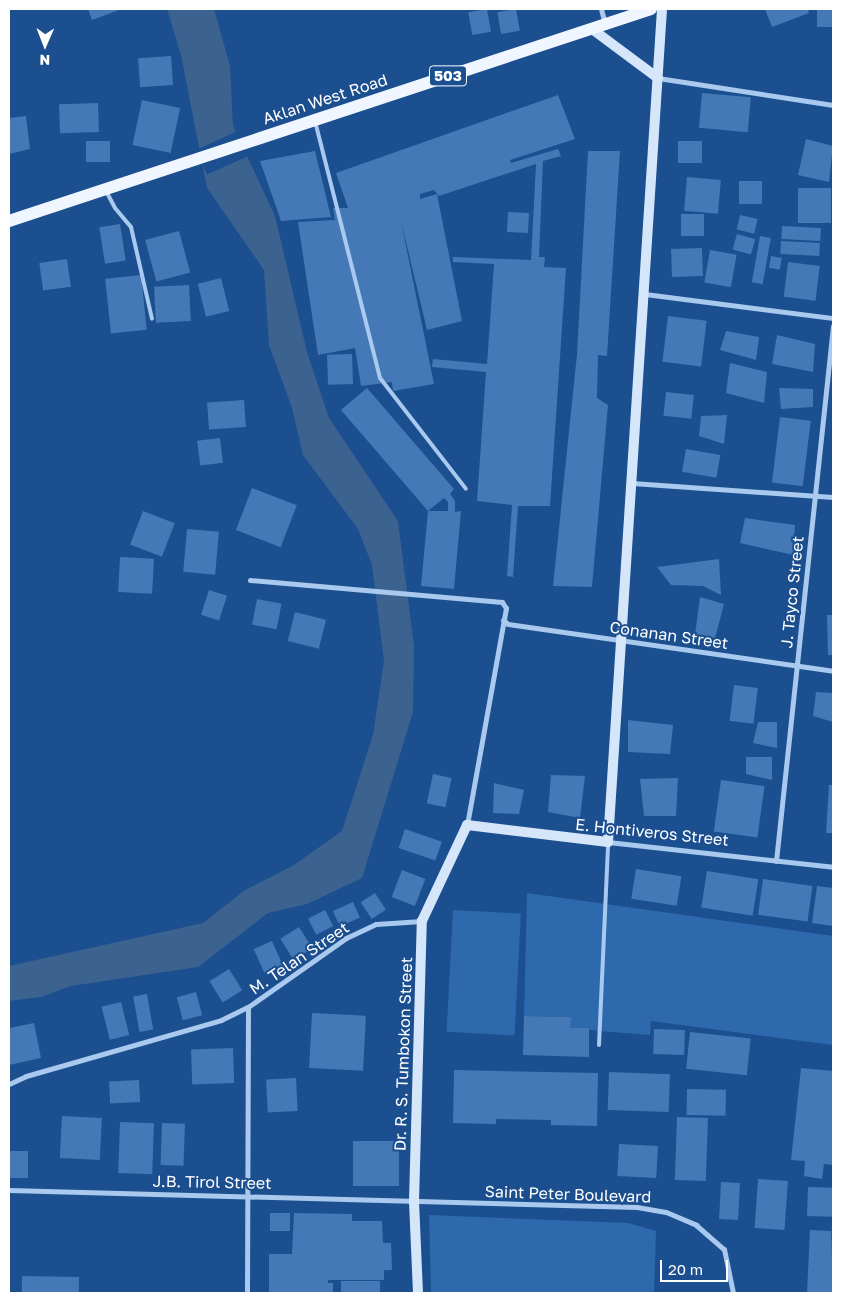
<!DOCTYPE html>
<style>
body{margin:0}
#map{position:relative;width:842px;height:1302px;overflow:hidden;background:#1b4f8f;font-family:"Golos Text",sans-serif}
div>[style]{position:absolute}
.green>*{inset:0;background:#2e69ad;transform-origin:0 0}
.water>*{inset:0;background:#3c6290}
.pier>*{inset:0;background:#1b4f8f;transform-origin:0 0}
.building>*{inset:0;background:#4478b7;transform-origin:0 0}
.lane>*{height:4px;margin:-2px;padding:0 2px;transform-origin:2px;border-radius:2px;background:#a9c9ee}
.street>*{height:5px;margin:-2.5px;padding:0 2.5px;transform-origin:2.5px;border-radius:2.5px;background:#a9c9ee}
.secondary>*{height:10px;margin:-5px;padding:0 5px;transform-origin:5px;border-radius:5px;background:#d6e6fa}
.primary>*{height:12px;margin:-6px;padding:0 6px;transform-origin:6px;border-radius:6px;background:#f0f6ff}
span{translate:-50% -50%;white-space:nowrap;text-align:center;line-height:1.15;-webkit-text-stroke:4px #1b4f8f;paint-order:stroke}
.shield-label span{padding:1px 4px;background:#1b4f8f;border:1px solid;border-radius:4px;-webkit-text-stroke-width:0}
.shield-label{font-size:15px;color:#fff;font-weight:700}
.street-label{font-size:16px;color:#fff}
.frame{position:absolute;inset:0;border:10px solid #fff;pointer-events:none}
.north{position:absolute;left:20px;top:20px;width:50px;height:50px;-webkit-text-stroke:4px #1b4f8f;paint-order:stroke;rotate:181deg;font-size:14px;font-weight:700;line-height:20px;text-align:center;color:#fff}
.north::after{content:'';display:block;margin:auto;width:18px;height:22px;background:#fff;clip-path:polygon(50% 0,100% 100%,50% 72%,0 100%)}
.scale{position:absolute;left:660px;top:1260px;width:68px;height:22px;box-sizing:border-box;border:2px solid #fff;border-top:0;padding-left:6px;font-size:15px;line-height:18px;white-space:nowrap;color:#fff;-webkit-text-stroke:4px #1b4f8f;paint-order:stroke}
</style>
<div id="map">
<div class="green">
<i style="clip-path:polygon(527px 893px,833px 936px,833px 1045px,651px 1021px,650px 1035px,600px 1031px,570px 1028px,570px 1017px,524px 1016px)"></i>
<i style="left:453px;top:910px;width:68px;height:122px;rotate:3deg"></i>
<i style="clip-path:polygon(429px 1215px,628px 1223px,656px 1231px,654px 1293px,431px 1293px)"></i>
</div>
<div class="water">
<i style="clip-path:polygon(167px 9px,214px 9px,230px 66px,233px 126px,275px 216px,307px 352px,329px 418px,398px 521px,414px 646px,413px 712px,362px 878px,307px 904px,268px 913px,198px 967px,71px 986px,41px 997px,9px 1001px,9px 966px,203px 923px,245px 890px,294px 865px,342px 831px,373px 735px,384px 661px,372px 565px,358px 529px,303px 455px,292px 408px,269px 345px,264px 270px,207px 188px,181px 55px)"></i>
</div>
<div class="pier">
<i style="left:238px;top:131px;width:27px;height:46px;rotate:66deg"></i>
</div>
<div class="building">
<i style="clip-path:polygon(88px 9px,122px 9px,92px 20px)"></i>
<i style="left:487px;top:9px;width:23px;height:19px;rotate:80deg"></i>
<i style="left:516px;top:9px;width:22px;height:19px;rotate:80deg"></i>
<i style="clip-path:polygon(765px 9px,808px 9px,809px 13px,772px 27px)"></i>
<i style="left:817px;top:9px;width:16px;height:18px"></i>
<i style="left:171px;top:56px;width:29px;height:33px;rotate:86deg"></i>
<i style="left:702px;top:93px;width:49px;height:35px;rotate:5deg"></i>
<i style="clip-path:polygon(558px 95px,575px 139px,510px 160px,511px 163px,558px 149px,561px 156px,543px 161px,539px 257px,545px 257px,544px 267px,566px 268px,550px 506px,518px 506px,513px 577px,507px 576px,512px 505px,477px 501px,486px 372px,432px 367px,433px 359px,487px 364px,494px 264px,453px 262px,453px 257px,531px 260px,536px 164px,439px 196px,434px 190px,420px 194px,420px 199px,437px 194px,462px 321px,427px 330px,401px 221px,434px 384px,393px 391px,392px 382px,361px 386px,355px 348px,318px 355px,298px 222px,335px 220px,333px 208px,348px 208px,336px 173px)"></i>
<i style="left:142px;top:100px;width:39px;height:46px;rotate:12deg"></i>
<i style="left:98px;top:103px;width:29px;height:39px;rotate:88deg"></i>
<i style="clip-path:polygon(26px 116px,30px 149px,9px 154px,9px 118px)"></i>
<i style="clip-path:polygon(806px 139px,833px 146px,829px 182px,798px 175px)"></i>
<i style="left:110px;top:141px;width:21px;height:24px;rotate:90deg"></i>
<i style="left:678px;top:141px;width:24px;height:22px"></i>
<i style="clip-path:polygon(315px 151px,331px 217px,281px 221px,260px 161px)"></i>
<i style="clip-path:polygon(588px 151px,620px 151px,607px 356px,598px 355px,597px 398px,608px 405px,592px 587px,553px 586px,577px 354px)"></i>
<i style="left:687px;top:177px;width:34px;height:34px;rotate:5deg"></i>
<i style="left:739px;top:181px;width:23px;height:23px"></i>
<i style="left:831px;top:188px;width:35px;height:33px;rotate:90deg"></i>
<i style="left:508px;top:212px;width:21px;height:20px;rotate:3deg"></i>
<i style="left:681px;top:214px;width:23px;height:22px"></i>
<i style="left:740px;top:215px;width:18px;height:15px;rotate:13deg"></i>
<i style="left:120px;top:224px;width:37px;height:21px;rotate:81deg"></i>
<i style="left:782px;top:226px;width:39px;height:13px;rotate:3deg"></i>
<i style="left:179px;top:231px;width:43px;height:35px;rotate:75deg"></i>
<i style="left:737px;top:234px;width:19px;height:16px;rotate:16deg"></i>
<i style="left:760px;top:236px;width:11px;height:47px;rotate:10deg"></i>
<i style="left:781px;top:241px;width:39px;height:13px;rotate:3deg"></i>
<i style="left:702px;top:248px;width:28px;height:31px;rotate:88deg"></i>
<i style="left:710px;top:250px;width:27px;height:33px;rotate:10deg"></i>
<i style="left:771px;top:256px;width:11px;height:12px;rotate:10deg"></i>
<i style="left:67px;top:259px;width:28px;height:28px;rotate:82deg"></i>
<i style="left:788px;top:262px;width:32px;height:35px;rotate:7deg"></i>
<i style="left:141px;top:275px;width:55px;height:36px;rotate:84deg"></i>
<i style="left:221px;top:278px;width:34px;height:24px;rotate:76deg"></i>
<i style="left:189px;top:285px;width:36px;height:35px;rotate:87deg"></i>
<i style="left:668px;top:316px;width:39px;height:46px;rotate:7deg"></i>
<i style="clip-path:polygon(726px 331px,759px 337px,756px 360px,720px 350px)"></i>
<i style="clip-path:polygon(777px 335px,815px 344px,813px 372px,772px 364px)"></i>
<i style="left:352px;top:354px;width:30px;height:25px;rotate:88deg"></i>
<i style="clip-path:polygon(730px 363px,767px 372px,764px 403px,726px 393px)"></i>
<i style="clip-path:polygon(367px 388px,454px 489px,450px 494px,455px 501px,455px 512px,461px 511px,454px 589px,421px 586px,428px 511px,448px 511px,448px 502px,444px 498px,428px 511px,341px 410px)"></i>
<i style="clip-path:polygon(779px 388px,813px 389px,813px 407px,781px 409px)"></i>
<i style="left:666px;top:392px;width:28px;height:24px;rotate:6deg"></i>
<i style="left:244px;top:400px;width:27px;height:37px;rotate:86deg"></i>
<i style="clip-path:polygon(727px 415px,724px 444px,699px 436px,701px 416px)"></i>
<i style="left:780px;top:417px;width:31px;height:66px;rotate:7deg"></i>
<i style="left:220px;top:438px;width:25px;height:23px;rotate:83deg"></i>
<i style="left:686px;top:449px;width:35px;height:23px;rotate:10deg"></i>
<i style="left:252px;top:488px;width:48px;height:45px;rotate:21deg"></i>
<i style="left:143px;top:511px;width:34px;height:36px;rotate:21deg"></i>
<i style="clip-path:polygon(745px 518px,795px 525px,793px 555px,740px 543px)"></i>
<i style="left:187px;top:529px;width:32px;height:43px;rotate:5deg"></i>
<i style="left:120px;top:557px;width:34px;height:35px;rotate:3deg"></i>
<i style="clip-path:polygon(719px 559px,721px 595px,703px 586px,671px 585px,657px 567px)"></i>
<i style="left:209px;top:590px;width:19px;height:26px;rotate:18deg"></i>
<i style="clip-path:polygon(700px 597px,724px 604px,715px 638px,695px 635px)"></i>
<i style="left:257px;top:599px;width:25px;height:26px;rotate:11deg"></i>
<i style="left:295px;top:612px;width:32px;height:30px;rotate:14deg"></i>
<i style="clip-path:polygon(827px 615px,833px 615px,833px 655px,828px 655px)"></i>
<i style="left:734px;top:685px;width:24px;height:36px;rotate:7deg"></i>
<i style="clip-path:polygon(816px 692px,833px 693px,833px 722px,813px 716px)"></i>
<i style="clip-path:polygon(628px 720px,673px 725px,670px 754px,628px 752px)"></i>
<i style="clip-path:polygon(758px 722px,777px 722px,777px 748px,753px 743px)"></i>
<i style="clip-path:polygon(746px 757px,772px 757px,772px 780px,746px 774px)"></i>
<i style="left:433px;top:774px;width:19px;height:30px;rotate:12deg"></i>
<i style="clip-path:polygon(551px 775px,585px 776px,580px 818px,548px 812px)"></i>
<i style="clip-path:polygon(678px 778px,676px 816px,644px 816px,640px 779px)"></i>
<i style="left:721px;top:780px;width:44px;height:52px;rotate:8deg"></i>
<i style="clip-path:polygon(494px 783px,524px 790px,519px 814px,493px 813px)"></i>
<i style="clip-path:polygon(829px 785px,833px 785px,833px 833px,826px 833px)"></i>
<i style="left:405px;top:829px;width:39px;height:20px;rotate:19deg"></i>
<i style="left:636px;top:869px;width:46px;height:30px;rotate:9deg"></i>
<i style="left:402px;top:870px;width:25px;height:29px;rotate:21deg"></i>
<i style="left:707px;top:871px;width:52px;height:37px;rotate:9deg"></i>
<i style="left:763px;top:879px;width:50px;height:36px;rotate:8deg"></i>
<i style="clip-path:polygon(817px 886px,833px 888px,833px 926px,812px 923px)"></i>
<i style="left:375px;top:893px;width:20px;height:17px;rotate:57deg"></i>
<i style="left:353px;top:902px;width:17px;height:22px;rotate:66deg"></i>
<i style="left:325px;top:910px;width:18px;height:19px;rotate:63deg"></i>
<i style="left:299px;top:927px;width:25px;height:22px;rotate:58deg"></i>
<i style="left:272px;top:941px;width:27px;height:20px;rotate:66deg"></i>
<i style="left:229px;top:969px;width:25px;height:23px;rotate:58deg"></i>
<i style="left:196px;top:992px;width:24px;height:20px;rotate:75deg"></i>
<i style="left:147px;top:994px;width:36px;height:14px;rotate:80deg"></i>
<i style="left:121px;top:1002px;width:34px;height:20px;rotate:76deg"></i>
<i style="left:312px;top:1013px;width:54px;height:55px;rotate:3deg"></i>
<i style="clip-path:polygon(524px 1016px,571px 1017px,570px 1028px,589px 1028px,589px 1057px,523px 1055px)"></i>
<i style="clip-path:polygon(34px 1023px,41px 1058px,9px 1065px,9px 1028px)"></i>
<i style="left:654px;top:1029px;width:31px;height:25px;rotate:2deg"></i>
<i style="left:690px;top:1032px;width:61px;height:37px;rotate:6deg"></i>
<i style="left:233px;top:1048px;width:35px;height:42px;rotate:88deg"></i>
<i style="clip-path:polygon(801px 1068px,833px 1071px,833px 1165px,824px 1164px,822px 1179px,804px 1176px,805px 1161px,791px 1160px)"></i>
<i style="clip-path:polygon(454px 1070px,598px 1073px,597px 1126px,551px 1125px,551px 1120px,496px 1119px,496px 1124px,453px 1123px)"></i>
<i style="left:609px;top:1072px;width:61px;height:38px;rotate:2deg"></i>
<i style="left:296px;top:1078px;width:33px;height:30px;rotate:87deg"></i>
<i style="left:139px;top:1080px;width:22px;height:30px;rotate:87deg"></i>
<i style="left:687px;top:1089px;width:39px;height:26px;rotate:1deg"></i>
<i style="left:62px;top:1116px;width:40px;height:42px;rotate:3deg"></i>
<i style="left:677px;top:1117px;width:31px;height:63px;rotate:2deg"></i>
<i style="left:120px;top:1122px;width:34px;height:51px;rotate:2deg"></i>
<i style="left:162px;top:1123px;width:23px;height:42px;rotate:2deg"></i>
<i style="left:353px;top:1141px;width:46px;height:45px"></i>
<i style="left:619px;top:1144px;width:39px;height:32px;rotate:3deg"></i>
<i style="left:9px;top:1151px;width:19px;height:27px"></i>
<i style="left:758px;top:1179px;width:30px;height:49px;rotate:4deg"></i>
<i style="left:721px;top:1182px;width:19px;height:37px;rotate:3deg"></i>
<i style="left:808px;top:1187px;width:25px;height:29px;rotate:2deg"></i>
<i style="left:270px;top:1213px;width:20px;height:18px"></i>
<i style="clip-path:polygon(294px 1213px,352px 1214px,352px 1221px,382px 1221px,383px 1243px,391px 1243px,392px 1270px,384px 1270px,384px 1280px,328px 1280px,328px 1283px,333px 1283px,333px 1293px,269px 1293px,269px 1254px,292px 1254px)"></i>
<i style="clip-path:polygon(831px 1222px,833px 1293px,807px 1293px,810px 1230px,831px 1231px)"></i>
<i style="left:22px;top:1276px;width:57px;height:17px;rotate:1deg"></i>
<i style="left:341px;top:1281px;width:39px;height:12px"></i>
</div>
<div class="lane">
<i style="left:315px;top:121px;width:265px;rotate:75.8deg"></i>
<i style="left:380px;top:378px;width:140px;rotate:52.2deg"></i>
<i style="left:106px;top:191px;width:19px;rotate:62deg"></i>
<i style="left:115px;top:208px;width:25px;rotate:50deg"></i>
<i style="left:131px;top:227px;width:94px;rotate:77.1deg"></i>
<i style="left:599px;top:1045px;width:202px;rotate:-87.4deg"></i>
</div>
<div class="street">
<i style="left:601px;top:9px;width:16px;rotate:75deg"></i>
<i style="left:658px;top:78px;width:177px;rotate:8.8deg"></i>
<i style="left:645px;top:294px;width:190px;rotate:7.3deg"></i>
<i style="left:632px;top:483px;width:201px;rotate:4deg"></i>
<i style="left:250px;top:580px;width:253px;rotate:5deg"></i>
<i style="left:502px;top:602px;width:7px;rotate:56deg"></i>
<i style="left:506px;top:608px;width:220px;rotate:100.2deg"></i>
<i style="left:503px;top:620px;width:6px;rotate:39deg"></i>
<i style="left:508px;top:624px;width:328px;rotate:8.2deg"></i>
<i style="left:608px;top:842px;width:226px;rotate:6.3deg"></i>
<i style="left:776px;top:861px;width:538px;rotate:-83.92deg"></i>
<i style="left:9px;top:1084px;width:19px;rotate:-25deg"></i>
<i style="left:26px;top:1076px;width:203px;rotate:-16deg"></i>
<i style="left:221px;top:1020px;width:30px;rotate:-26deg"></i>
<i style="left:248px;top:1007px;width:120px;rotate:-35.1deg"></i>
<i style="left:346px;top:938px;width:33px;rotate:-25deg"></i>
<i style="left:376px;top:924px;width:46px;rotate:-3.7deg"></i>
<i style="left:9px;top:1190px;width:628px;rotate:1.55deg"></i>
<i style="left:637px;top:1207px;width:29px;rotate:10deg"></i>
<i style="left:666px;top:1212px;width:33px;rotate:23deg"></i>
<i style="left:696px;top:1225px;width:37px;rotate:41deg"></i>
<i style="left:724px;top:1249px;width:45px;rotate:78.4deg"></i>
<i style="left:247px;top:1293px;width:286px;rotate:-89.8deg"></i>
</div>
<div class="secondary">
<i style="left:592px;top:29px;width:82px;rotate:36.6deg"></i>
<i style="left:418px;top:1293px;width:92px;rotate:-92.5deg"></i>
<i style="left:414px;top:1201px;width:280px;rotate:-88.4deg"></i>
<i style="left:422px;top:921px;width:106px;rotate:-64.9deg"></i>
<i style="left:467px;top:825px;width:142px;rotate:6.9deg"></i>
<i style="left:608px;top:842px;width:835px;rotate:-86.29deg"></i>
</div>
<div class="primary">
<i style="left:9px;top:221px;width:676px;rotate:-18.27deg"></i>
</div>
<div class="shield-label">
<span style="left:448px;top:76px">503</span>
</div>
<div class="street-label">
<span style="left:325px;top:99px;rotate:-18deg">Aklan West Road</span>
<span style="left:792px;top:592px;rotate:-84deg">J. Tayco Street</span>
<span style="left:669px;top:635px;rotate:8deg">Conanan Street</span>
<span style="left:652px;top:832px;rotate:6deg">E. Hontiveros Street</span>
<span style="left:299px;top:958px;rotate:-34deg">M. Telan Street</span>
<span style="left:403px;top:1054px;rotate:-88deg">Dr. R. S. Tumbokon Street</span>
<span style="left:212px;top:1182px;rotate:1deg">J.B. Tirol Street</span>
<span style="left:568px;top:1194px;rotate:2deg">Saint Peter Boulevard</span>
</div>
<div class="frame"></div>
<div class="north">N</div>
<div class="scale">20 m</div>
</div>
